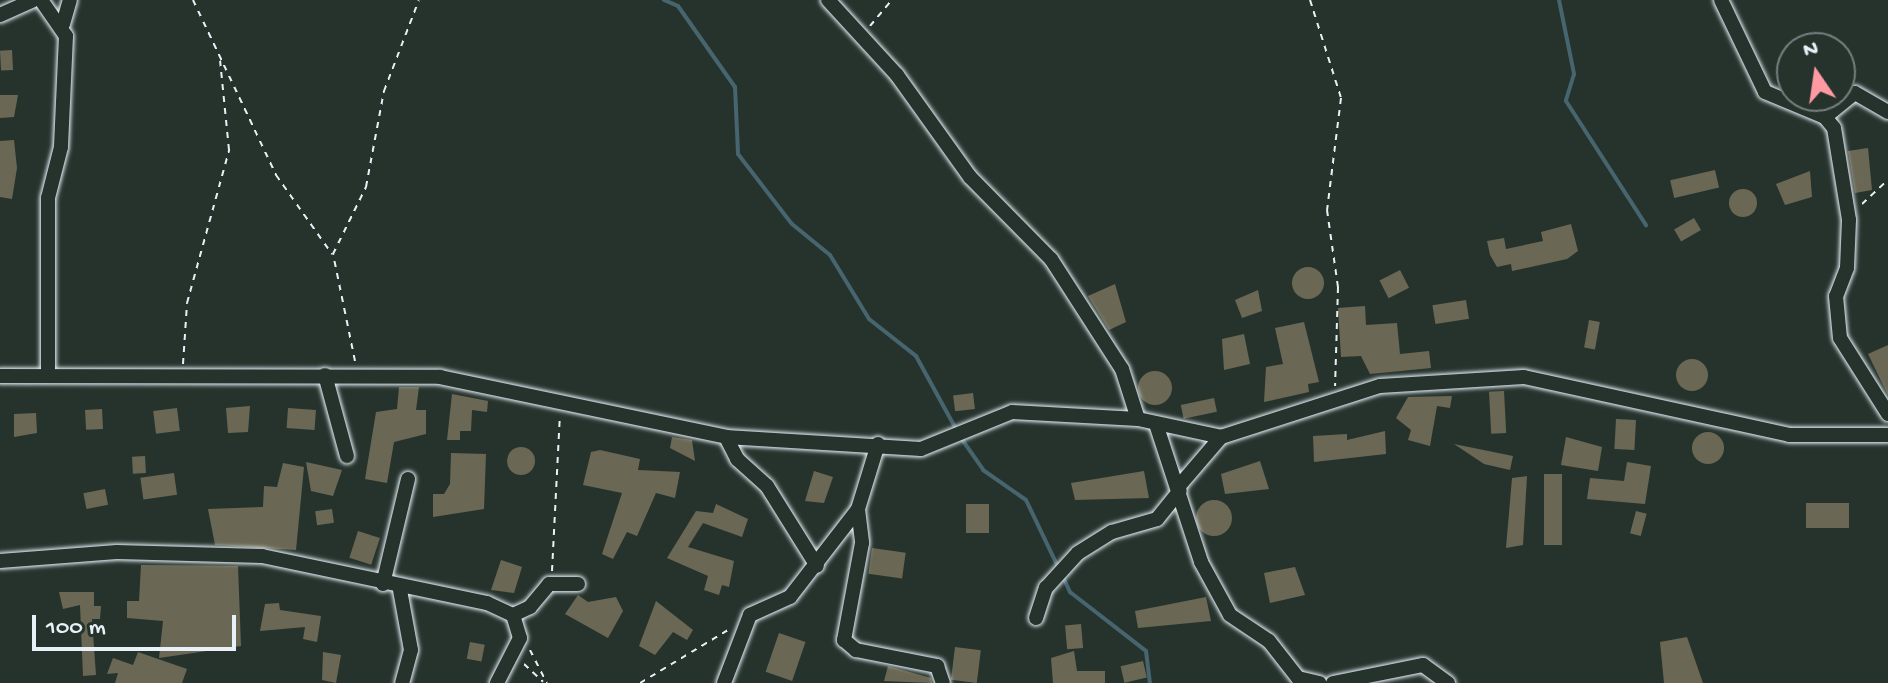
<!DOCTYPE html>
<style>
body{margin:0}
#map{position:relative;width:1888px;height:683px;overflow:hidden;background:#26332d;font-family:"Gochi Hand",sans-serif}
div>[style]{position:absolute}
.stream>*{height:4px;margin:-2px;padding:0 2px;transform-origin:2px;border-radius:2px;background:#47656e}
.building>*{inset:0;background:#6a6854;transform-origin:0 0}
.round{border-radius:50%}
.path>*{height:2px;margin-top:-1px;transform-origin:0;background:repeating-linear-gradient(90deg,#e8f1f8 0 6px,transparent 0 12px)}
.roads{filter:drop-shadow(0 0 2px #e8f1f8) drop-shadow(0 0 2px #e8f1f8)}
.minor>*{height:14px;margin:-7px;padding:0 7px;transform-origin:7px;border-radius:7px;background:#26332d}
span{translate:-50% -50%;white-space:nowrap;text-align:center;line-height:1.15;-webkit-text-stroke:7px #26332d;paint-order:stroke}
.north{position:absolute;left:1776px;top:32px;width:80px;height:80px;box-sizing:border-box;background:#26332d;border:2px solid #747f7e;border-radius:50%;rotate:347deg;font-size:22px;font-weight:700;line-height:32px;text-align:center;color:#e8f1f8}
.north::after{content:'';display:block;margin:auto;width:28px;height:36px;background:#ff9aa2;clip-path:polygon(50% 0,100% 100%,50% 72%,0 100%)}
.scale{position:absolute;left:32px;top:615px;width:204px;height:36px;box-sizing:border-box;border:4px solid #e8f1f8;border-top:0;padding-left:10px;font-size:24px;line-height:28px;white-space:nowrap;color:#e8f1f8;-webkit-text-stroke:6px #26332d;paint-order:stroke}
</style>
<div id="map">
<div class="stream">
<i style="left:664px;top:0;width:15px;rotate:23deg"></i>
<i style="left:678px;top:6px;width:99px;rotate:54.9deg"></i>
<i style="left:735px;top:87px;width:67px;rotate:87.4deg"></i>
<i style="left:738px;top:154px;width:88px;rotate:52.4deg"></i>
<i style="left:792px;top:224px;width:49px;rotate:39.2deg"></i>
<i style="left:830px;top:255px;width:75px;rotate:58.6deg"></i>
<i style="left:869px;top:319px;width:60px;rotate:38.2deg"></i>
<i style="left:916px;top:356px;width:85px;rotate:61.3deg"></i>
<i style="left:1559px;top:0;width:76px;rotate:78.5deg"></i>
<i style="left:1574px;top:74px;width:28px;rotate:107deg"></i>
<i style="left:1566px;top:101px;width:148px;rotate:57.2deg"></i>
<i style="left:961px;top:438px;width:39px;rotate:55deg"></i>
<i style="left:983px;top:470px;width:52px;rotate:34.9deg"></i>
<i style="left:1026px;top:500px;width:76px;rotate:64.4deg"></i>
<i style="left:1063px;top:577px;width:17px;rotate:65deg"></i>
<i style="left:1070px;top:592px;width:96px;rotate:37.8deg"></i>
<i style="left:1146px;top:651px;width:32px;rotate:83deg"></i>
</div>
<div class="building">
<i style="left:12px;top:50px;width:20px;height:12px;rotate:87deg"></i>
<i style="clip-path:polygon(0 95px,18px 95px,14px 117px,0 118px)"></i>
<i style="clip-path:polygon(14px 140px,17px 168px,12px 199px,0 197px,0 141px)"></i>
<i style="clip-path:polygon(1868px 148px,1872px 190px,1855px 193px,1848px 151px)"></i>
<i style="left:1715px;top:170px;width:18px;height:46px;rotate:77deg"></i>
<i style="clip-path:polygon(1810px 171px,1812px 197px,1785px 205px,1776px 184px)"></i>
<i class="round" style="left:1729px;top:189px;width:28px;height:28px"></i>
<i style="left:1694px;top:218px;width:14px;height:23px;rotate:60deg"></i>
<i style="clip-path:polygon(1571px 224px,1578px 251px,1567px 259px,1512px 271px,1511px 264px,1497px 267px,1490px 255px,1487px 241px,1504px 238px,1506px 249px,1543px 241px,1541px 232px)"></i>
<i class="round" style="left:1292px;top:267px;width:32px;height:32px"></i>
<i style="left:1400px;top:270px;width:20px;height:23px;rotate:63deg"></i>
<i style="clip-path:polygon(1115px 284px,1126px 322px,1109px 330px,1088px 296px)"></i>
<i style="clip-path:polygon(1258px 290px,1262px 311px,1242px 318px,1235px 300px)"></i>
<i style="left:1466px;top:300px;width:19px;height:34px;rotate:81deg"></i>
<i style="clip-path:polygon(1365px 306px,1366px 325px,1397px 323px,1400px 354px,1429px 351px,1431px 368px,1370px 374px,1361px 356px,1341px 357px,1338px 308px)"></i>
<i style="left:1589px;top:320px;width:11px;height:28px;rotate:10deg"></i>
<i style="clip-path:polygon(1304px 322px,1319px 382px,1308px 384px,1309px 392px,1264px 402px,1266px 367px,1283px 364px,1275px 328px)"></i>
<i style="clip-path:polygon(1244px 334px,1250px 364px,1224px 370px,1222px 339px)"></i>
<i style="clip-path:polygon(1888px 345px,1888px 395px,1868px 354px)"></i>
<i class="round" style="left:1676px;top:359px;width:32px;height:32px"></i>
<i class="round" style="left:1138px;top:371px;width:34px;height:34px"></i>
<i style="clip-path:polygon(399px 387px,419px 387px,416px 410px,426px 410px,426px 434px,394px 442px,387px 483px,365px 479px,376px 412px,397px 409px)"></i>
<i style="left:1504px;top:391px;width:42px;height:15px;rotate:87deg"></i>
<i style="left:973px;top:393px;width:16px;height:20px;rotate:83deg"></i>
<i style="clip-path:polygon(452px 394px,488px 401px,487px 412px,472px 410px,471px 431px,460px 431px,460px 440px,447px 440px)"></i>
<i style="clip-path:polygon(1452px 396px,1450px 408px,1437px 406px,1430px 446px,1408px 440px,1411px 430px,1396px 418px,1408px 397px)"></i>
<i style="left:1214px;top:398px;width:14px;height:34px;rotate:78deg"></i>
<i style="clip-path:polygon(250px 406px,248px 432px,228px 433px,226px 408px)"></i>
<i style="left:177px;top:408px;width:23px;height:24px;rotate:83deg"></i>
<i style="left:288px;top:408px;width:28px;height:20px;rotate:4deg"></i>
<i style="left:102px;top:409px;width:20px;height:17px;rotate:87deg"></i>
<i style="clip-path:polygon(36px 413px,37px 433px,14px 437px,14px 414px)"></i>
<i style="left:1616px;top:419px;width:20px;height:30px;rotate:3deg"></i>
<i style="clip-path:polygon(1385px 431px,1386px 454px,1314px 462px,1313px 436px,1347px 434px,1347px 440px)"></i>
<i class="round" style="left:1692px;top:432px;width:32px;height:32px"></i>
<i style="clip-path:polygon(672px 437px,692px 440px,695px 461px,670px 448px)"></i>
<i style="clip-path:polygon(1566px 437px,1602px 447px,1598px 471px,1561px 465px)"></i>
<i style="clip-path:polygon(1454px 444px,1513px 456px,1510px 470px,1484px 464px)"></i>
<i class="round" style="left:507px;top:447px;width:28px;height:28px"></i>
<i style="clip-path:polygon(600px 450px,640px 459px,638px 470px,680px 472px,675px 498px,656px 493px,637px 536px,627px 532px,613px 559px,602px 554px,622px 493px,583px 485px,591px 452px)"></i>
<i style="clip-path:polygon(451px 453px,486px 454px,484px 509px,433px 517px,433px 494px,444px 494px,450px 484px)"></i>
<i style="left:145px;top:456px;width:17px;height:13px;rotate:87deg"></i>
<i style="clip-path:polygon(1260px 461px,1269px 489px,1225px 494px,1221px 474px)"></i>
<i style="clip-path:polygon(306px 462px,342px 470px,333px 496px,311px 491px)"></i>
<i style="clip-path:polygon(1627px 462px,1651px 466px,1645px 504px,1587px 499px,1590px 478px,1624px 481px)"></i>
<i style="clip-path:polygon(283px 463px,304px 467px,296px 550px,215px 545px,208px 509px,263px 507px,264px 486px,277px 487px)"></i>
<i style="clip-path:polygon(814px 471px,833px 477px,824px 503px,805px 501px)"></i>
<i style="clip-path:polygon(1144px 471px,1149px 498px,1075px 500px,1071px 483px)"></i>
<i style="left:174px;top:473px;width:22px;height:34px;rotate:82deg"></i>
<i style="left:1544px;top:474px;width:18px;height:71px"></i>
<i style="clip-path:polygon(1527px 476px,1523px 545px,1506px 548px,1512px 478px)"></i>
<i style="left:105px;top:489px;width:16px;height:22px;rotate:79deg"></i>
<i class="round" style="left:1196px;top:500px;width:36px;height:36px"></i>
<i style="left:1806px;top:503px;width:43px;height:25px"></i>
<i style="clip-path:polygon(716px 504px,748px 519px,742px 537px,703px 523px,688px 547px,734px 561px,729px 587px,722px 585px,719px 595px,704px 590px,708px 576px,667px 558px,696px 511px,713px 513px)"></i>
<i style="left:966px;top:504px;width:23px;height:29px"></i>
<i style="left:332px;top:509px;width:14px;height:17px;rotate:82deg"></i>
<i style="left:1636px;top:511px;width:11px;height:23px;rotate:15deg"></i>
<i style="left:358px;top:531px;width:23px;height:28px;rotate:18deg"></i>
<i style="left:872px;top:548px;width:34px;height:26px;rotate:8deg"></i>
<i style="clip-path:polygon(501px 560px,522px 567px,514px 593px,491px 590px)"></i>
<i style="clip-path:polygon(141px 565px,261px 566px,238px 566px,241px 646px,159px 658px,163px 621px,127px 618px,127px 601px,139px 601px)"></i>
<i style="clip-path:polygon(1295px 567px,1305px 595px,1270px 603px,1264px 573px)"></i>
<i style="clip-path:polygon(59px 592px,94px 592px,94px 606px,101px 606px,100px 619px,92px 619px,96px 675px,83px 676px,80px 605px,63px 609px)"></i>
<i style="clip-path:polygon(578px 595px,588px 602px,616px 597px,623px 611px,608px 638px,565px 614px)"></i>
<i style="clip-path:polygon(1206px 597px,1211px 621px,1138px 628px,1135px 611px)"></i>
<i style="clip-path:polygon(656px 601px,693px 630px,687px 640px,673px 632px,655px 655px,639px 646px)"></i>
<i style="clip-path:polygon(279px 603px,280px 610px,321px 616px,317px 642px,303px 639px,305px 627px,260px 631px,265px 604px)"></i>
<i style="left:1081px;top:624px;width:24px;height:16px;rotate:85deg"></i>
<i style="left:779px;top:633px;width:28px;height:41px;rotate:19deg"></i>
<i style="clip-path:polygon(1687px 637px,1703px 683px,1664px 683px,1660px 642px)"></i>
<i style="left:470px;top:642px;width:15px;height:17px;rotate:11deg"></i>
<i style="left:955px;top:647px;width:26px;height:33px;rotate:7deg"></i>
<i style="clip-path:polygon(1074px 651px,1077px 671px,1105px 671px,1105px 683px,1053px 683px,1051px 658px)"></i>
<i style="clip-path:polygon(138px 652px,187px 669px,182px 683px,115px 683px,118px 673px,107px 674px,113px 658px,133px 665px)"></i>
<i style="clip-path:polygon(323px 652px,341px 655px,336px 683px,322px 680px)"></i>
<i style="left:1143px;top:661px;width:17px;height:23px;rotate:77deg"></i>
<i style="clip-path:polygon(888px 666px,931px 678px,932px 683px,884px 681px)"></i>
</div>
<div class="path">
<i style="left:193px;top:0;width:194px;rotate:64.6deg"></i>
<i style="left:276px;top:175px;width:97px;rotate:54.7deg"></i>
<i style="left:1310px;top:0;width:103px;rotate:72.4deg"></i>
<i style="left:1341px;top:98px;width:113px;rotate:97.1deg"></i>
<i style="left:1327px;top:210px;width:78px;rotate:81.9deg"></i>
<i style="left:1338px;top:287px;width:99px;rotate:91.7deg"></i>
<i style="left:870px;top:26px;width:34px;rotate:-50deg"></i>
<i style="left:1862px;top:204px;width:35px;rotate:-43deg"></i>
<i style="left:355px;top:361px;width:109px;rotate:-101.6deg"></i>
<i style="left:333px;top:254px;width:75px;rotate:-63.8deg"></i>
<i style="left:366px;top:187px;width:98px;rotate:-79.4deg"></i>
<i style="left:384px;top:91px;width:97px;rotate:-69deg"></i>
<i style="left:183px;top:364px;width:61px;rotate:-86.2deg"></i>
<i style="left:187px;top:303px;width:159px;rotate:-74.6deg"></i>
<i style="left:229px;top:150px;width:90px;rotate:-95.7deg"></i>
<i style="left:552px;top:571px;width:156px;rotate:-87.1deg"></i>
<i style="left:530px;top:650px;width:37px;rotate:63deg"></i>
<i style="left:524px;top:664px;width:26px;rotate:43deg"></i>
<i style="left:640px;top:683px;width:103px;rotate:-31.1deg"></i>
</div>
<div class="roads">
<div class="minor">
<i style="left:41px;top:0;width:44px;rotate:55.2deg"></i>
<i style="left:66px;top:36px;width:111px;rotate:92.6deg"></i>
<i style="left:61px;top:147px;width:53px;rotate:104.3deg"></i>
<i style="left:48px;top:198px;width:178px;rotate:90deg"></i>
<i style="left:828px;top:0;width:102px;rotate:47.4deg"></i>
<i style="left:897px;top:75px;width:125px;rotate:54.4deg"></i>
<i style="left:970px;top:177px;width:115px;rotate:45.4deg"></i>
<i style="left:1051px;top:259px;width:131px;rotate:57.2deg"></i>
<i style="left:1122px;top:369px;width:52px;rotate:72.3deg"></i>
<i style="left:1721px;top:0;width:102px;rotate:64.4deg"></i>
<i style="left:1765px;top:92px;width:65px;rotate:22.6deg"></i>
<i style="left:1825px;top:117px;width:14px;rotate:51deg"></i>
<i style="left:1834px;top:128px;width:93px;rotate:80.7deg"></i>
<i style="left:1849px;top:220px;width:48px;rotate:92.4deg"></i>
<i style="left:1847px;top:268px;width:30px;rotate:111deg"></i>
<i style="left:1836px;top:296px;width:42px;rotate:84.6deg"></i>
<i style="left:1840px;top:338px;width:90px;rotate:57.7deg"></i>
<i style="left:0;top:15px;width:36px;rotate:-24deg"></i>
<i style="left:63px;top:24px;width:25px;rotate:-74deg"></i>
<i style="left:1825px;top:117px;width:38px;rotate:-39deg"></i>
<i style="left:1855px;top:93px;width:38px;rotate:30deg"></i>
<i style="left:325px;top:375px;width:84px;rotate:74.8deg"></i>
<i style="left:0;top:376px;width:440px;rotate:0.1deg"></i>
<i style="left:440px;top:377px;width:292px;rotate:11.8deg"></i>
<i style="left:726px;top:437px;width:195px;rotate:3.5deg"></i>
<i style="left:921px;top:449px;width:98px;rotate:-22.1deg"></i>
<i style="left:1012px;top:412px;width:126px;rotate:3.2deg"></i>
<i style="left:1138px;top:419px;width:85px;rotate:12.2deg"></i>
<i style="left:1221px;top:437px;width:167px;rotate:-17.8deg"></i>
<i style="left:1380px;top:386px;width:144px;rotate:-3.6deg"></i>
<i style="left:1524px;top:377px;width:271px;rotate:12.3deg"></i>
<i style="left:1789px;top:435px;width:99px"></i>
<i style="left:1157px;top:427px;width:142px;rotate:71.9deg"></i>
<i style="left:1201px;top:562px;width:60px;rotate:61.3deg"></i>
<i style="left:1230px;top:615px;width:47px;rotate:33.7deg"></i>
<i style="left:1269px;top:641px;width:47px;rotate:51.9deg"></i>
<i style="left:1298px;top:678px;width:22px;rotate:13deg"></i>
<i style="left:726px;top:437px;width:25px;rotate:63deg"></i>
<i style="left:737px;top:459px;width:40px;rotate:42deg"></i>
<i style="left:767px;top:486px;width:94px;rotate:58deg"></i>
<i style="left:1179px;top:486px;width:65px;rotate:-49.4deg"></i>
<i style="left:858px;top:509px;width:34px;rotate:83deg"></i>
<i style="left:862px;top:543px;width:99px;rotate:100.5deg"></i>
<i style="left:844px;top:640px;width:16px;rotate:40deg"></i>
<i style="left:856px;top:650px;width:83px;rotate:11.2deg"></i>
<i style="left:937px;top:666px;width:18px;rotate:71deg"></i>
<i style="left:0;top:561px;width:117px;rotate:-4.4deg"></i>
<i style="left:117px;top:552px;width:145px;rotate:1.6deg"></i>
<i style="left:262px;top:556px;width:230px;rotate:11.8deg"></i>
<i style="left:487px;top:603px;width:29px;rotate:25deg"></i>
<i style="left:513px;top:615px;width:24px;rotate:73deg"></i>
<i style="left:520px;top:638px;width:51px;rotate:117.1deg"></i>
<i style="left:383px;top:584px;width:108px;rotate:-76.6deg"></i>
<i style="left:400px;top:590px;width:61px;rotate:79.6deg"></i>
<i style="left:411px;top:650px;width:34px;rotate:105deg"></i>
<i style="left:513px;top:615px;width:19px;rotate:-25deg"></i>
<i style="left:530px;top:607px;width:30px;rotate:-50deg"></i>
<i style="left:549px;top:584px;width:29px"></i>
<i style="left:1036px;top:618px;width:32px;rotate:-72deg"></i>
<i style="left:1046px;top:588px;width:47px;rotate:-47.6deg"></i>
<i style="left:1078px;top:553px;width:40px;rotate:-32deg"></i>
<i style="left:1112px;top:532px;width:47px;rotate:-16.1deg"></i>
<i style="left:1157px;top:519px;width:36px;rotate:-51deg"></i>
<i style="left:724px;top:683px;width:73px;rotate:-69.1deg"></i>
<i style="left:750px;top:615px;width:44px;rotate:-24.2deg"></i>
<i style="left:790px;top:597px;width:111px;rotate:-52.3deg"></i>
<i style="left:858px;top:509px;width:68px;rotate:-72.9deg"></i>
<i style="left:1333px;top:683px;width:92px;rotate:-11.3deg"></i>
<i style="left:1423px;top:665px;width:31px;rotate:36deg"></i>
</div>
</div>
<div class="north">N</div>
<div class="scale">100 m</div>
</div>
